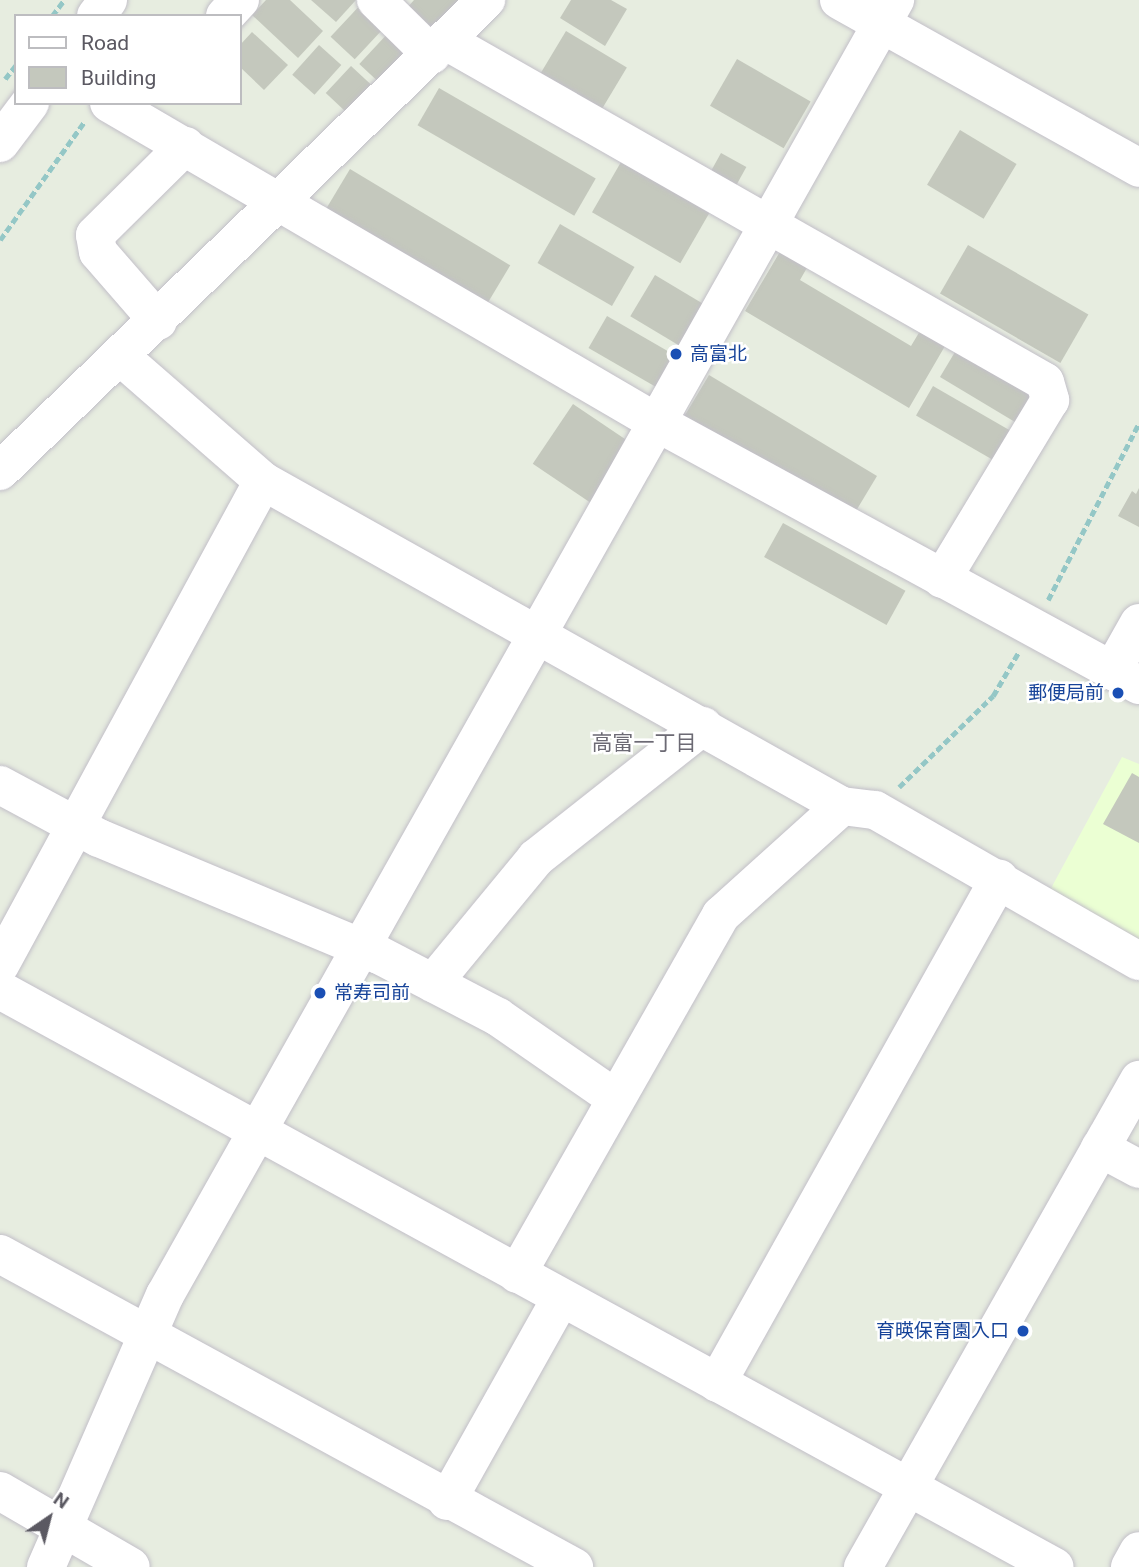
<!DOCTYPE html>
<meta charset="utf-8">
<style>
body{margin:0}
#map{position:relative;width:1139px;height:1567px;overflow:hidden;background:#e7ede0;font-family:Roboto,"Noto Sans JP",sans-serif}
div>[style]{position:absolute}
.commercial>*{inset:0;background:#ebffd3}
.building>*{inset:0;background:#c4c8bd;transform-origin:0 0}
.path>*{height:4.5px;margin-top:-2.25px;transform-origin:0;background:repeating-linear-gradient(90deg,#94c7c6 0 7px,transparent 0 10.5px)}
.roads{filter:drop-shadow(0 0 2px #c2bfc8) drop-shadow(0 0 2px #c2bfc8)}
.minor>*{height:38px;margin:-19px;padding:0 19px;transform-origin:19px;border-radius:19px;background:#fff}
.dots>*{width:19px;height:19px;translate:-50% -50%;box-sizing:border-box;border:4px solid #fff;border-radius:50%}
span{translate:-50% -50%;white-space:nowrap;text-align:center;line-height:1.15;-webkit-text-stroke:5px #fff;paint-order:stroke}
.transit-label{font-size:19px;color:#164399}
.left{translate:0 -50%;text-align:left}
.right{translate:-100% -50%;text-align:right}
.neighbourhood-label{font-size:21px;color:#6c6a74}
.legend{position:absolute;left:14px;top:14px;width:228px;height:91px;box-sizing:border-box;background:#fff;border:2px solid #bdbdc0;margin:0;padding:9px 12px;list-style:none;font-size:21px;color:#5b5962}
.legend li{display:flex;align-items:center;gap:14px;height:35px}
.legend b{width:35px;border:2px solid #bdbdc0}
.north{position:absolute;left:14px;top:1483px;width:70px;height:70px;-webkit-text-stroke:5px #fff;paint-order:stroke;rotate:35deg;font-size:19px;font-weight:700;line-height:28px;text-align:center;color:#5b5962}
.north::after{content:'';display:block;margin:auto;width:24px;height:32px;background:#5b5962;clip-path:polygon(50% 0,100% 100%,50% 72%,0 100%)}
</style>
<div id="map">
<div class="commercial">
<i style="clip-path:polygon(1122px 757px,1139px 764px,1139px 947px,1049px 892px)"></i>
</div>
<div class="building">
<i style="clip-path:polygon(266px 0,290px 0,323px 31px,298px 58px,252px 15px)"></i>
<i style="clip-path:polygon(311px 0,356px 0,336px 22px)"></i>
<i style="clip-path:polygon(414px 0,459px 0,437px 35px,407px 8px)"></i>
<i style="clip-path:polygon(571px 0,611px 0,627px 9px,605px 46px,560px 18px)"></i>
<i style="left:364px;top:1px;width:33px;height:49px;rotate:43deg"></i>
<i style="left:390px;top:31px;width:33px;height:45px;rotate:43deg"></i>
<i style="left:566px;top:31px;width:71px;height:49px;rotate:31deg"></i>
<i style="clip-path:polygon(252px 32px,288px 65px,264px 90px,240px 67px,240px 45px)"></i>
<i style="left:319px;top:45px;width:30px;height:40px;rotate:42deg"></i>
<i style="left:737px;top:59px;width:85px;height:54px;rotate:30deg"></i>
<i style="left:351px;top:66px;width:35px;height:37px;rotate:43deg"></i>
<i style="left:439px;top:88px;width:181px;height:43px;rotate:30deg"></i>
<i style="left:960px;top:130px;width:66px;height:64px;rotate:31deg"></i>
<i style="left:721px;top:153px;width:29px;height:22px;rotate:29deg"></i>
<i style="left:621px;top:162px;width:102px;height:58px;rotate:30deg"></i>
<i style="left:350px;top:169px;width:187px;height:46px;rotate:31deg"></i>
<i style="left:560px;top:224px;width:86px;height:45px;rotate:30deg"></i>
<i style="left:968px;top:245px;width:139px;height:56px;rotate:30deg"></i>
<i style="clip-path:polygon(781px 250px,808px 266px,800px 280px,911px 346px,920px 331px,945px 346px,909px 408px,745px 311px)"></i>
<i style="left:655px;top:275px;width:57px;height:48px;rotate:31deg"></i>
<i style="left:607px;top:316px;width:82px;height:37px;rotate:30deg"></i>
<i style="left:958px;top:347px;width:88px;height:35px;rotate:31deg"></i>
<i style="left:709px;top:375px;width:196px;height:48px;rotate:31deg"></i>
<i style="left:933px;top:386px;width:90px;height:34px;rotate:30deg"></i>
<i style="left:573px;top:404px;width:72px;height:72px;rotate:34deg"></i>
<i style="clip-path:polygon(1139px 488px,1139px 527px,1118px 516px,1132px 491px,1136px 494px)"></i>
<i style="left:783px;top:523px;width:140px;height:39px;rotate:29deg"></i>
<i style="clip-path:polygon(1132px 773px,1139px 777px,1139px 843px,1103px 824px)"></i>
</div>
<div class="path">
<i style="left:52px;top:16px;width:20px;rotate:-53deg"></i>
<i style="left:5px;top:79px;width:18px;rotate:-52deg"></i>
<i style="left:0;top:240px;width:146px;rotate:-54.5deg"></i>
<i style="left:1048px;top:600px;width:199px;rotate:-62.8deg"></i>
<i style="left:899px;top:787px;width:131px;rotate:-44.1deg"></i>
<i style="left:993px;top:696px;width:50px;rotate:-59.8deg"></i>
</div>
<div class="roads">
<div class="minor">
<i style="left:376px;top:0;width:78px;rotate:44.5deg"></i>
<i style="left:839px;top:0;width:344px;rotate:29.2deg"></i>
<i style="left:96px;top:16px;width:20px;rotate:-53deg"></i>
<i style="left:225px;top:16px;width:22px;rotate:-47deg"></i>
<i style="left:446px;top:41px;width:689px;rotate:29.65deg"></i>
<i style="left:1045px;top:382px;width:19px;rotate:74deg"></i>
<i style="left:1050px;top:400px;width:209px;rotate:121.1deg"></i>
<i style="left:109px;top:103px;width:633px;rotate:30.25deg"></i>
<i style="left:656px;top:422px;width:550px;rotate:28.57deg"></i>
<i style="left:0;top:143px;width:50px;rotate:-53.1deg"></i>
<i style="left:158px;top:321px;width:91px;rotate:-131deg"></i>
<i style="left:98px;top:252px;width:17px;rotate:-100deg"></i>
<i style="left:95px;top:235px;width:127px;rotate:-44.7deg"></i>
<i style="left:121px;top:357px;width:189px;rotate:41.1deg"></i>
<i style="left:263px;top:481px;width:664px;rotate:29.31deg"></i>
<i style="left:842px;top:806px;width:33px;rotate:7deg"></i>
<i style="left:875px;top:810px;width:304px;rotate:29.8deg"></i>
<i style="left:0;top:471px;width:677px;rotate:-44.1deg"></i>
<i style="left:1112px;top:671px;width:55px;rotate:-60.6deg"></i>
<i style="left:0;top:785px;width:112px;rotate:28.2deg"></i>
<i style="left:99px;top:838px;width:303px;rotate:22.7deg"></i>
<i style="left:379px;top:955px;width:134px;rotate:27.5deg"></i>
<i style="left:498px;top:1017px;width:142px;rotate:34.7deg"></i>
<i style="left:0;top:965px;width:551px;rotate:-61.48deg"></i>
<i style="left:433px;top:983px;width:162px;rotate:-50.5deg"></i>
<i style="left:536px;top:858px;width:213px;rotate:-38.3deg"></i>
<i style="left:0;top:990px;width:1202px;rotate:28.68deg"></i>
<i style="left:1100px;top:1148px;width:44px;rotate:28.3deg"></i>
<i style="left:0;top:1254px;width:654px;rotate:28.6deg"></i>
<i style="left:517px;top:1274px;width:413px;rotate:-60.4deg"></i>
<i style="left:721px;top:915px;width:163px;rotate:-42deg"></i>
<i style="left:717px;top:1383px;width:578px;rotate:-60.77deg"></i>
<i style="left:0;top:1491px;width:151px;rotate:30.1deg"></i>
<i style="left:447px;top:1501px;width:233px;rotate:-60.7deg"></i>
<i style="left:46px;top:1567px;width:297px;rotate:-66.4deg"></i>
<i style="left:165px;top:1295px;width:1487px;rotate:-60.59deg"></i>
<i style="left:863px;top:1567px;width:560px;rotate:-60.46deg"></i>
<i style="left:1130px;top:1567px;width:18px;rotate:-61deg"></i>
</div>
</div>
<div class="dots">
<i style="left:676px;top:354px;background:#1a4fb4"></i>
<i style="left:1118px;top:693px;background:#1a4fb4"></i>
<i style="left:320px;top:993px;background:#1a4fb4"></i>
<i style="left:1023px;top:1331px;background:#1a4fb4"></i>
</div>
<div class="transit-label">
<span class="left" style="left:690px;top:354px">高富北</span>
<span class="right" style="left:1104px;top:693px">郵便局前</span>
<span class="left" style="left:334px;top:993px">常寿司前</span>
<span class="right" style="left:1009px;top:1331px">育暎保育園入口</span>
</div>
<div class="neighbourhood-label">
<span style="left:644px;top:743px">高富一丁目</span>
</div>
<ul class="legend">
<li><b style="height:9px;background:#fff"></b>Road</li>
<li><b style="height:19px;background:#c4c8bd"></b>Building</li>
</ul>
<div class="north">N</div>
</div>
